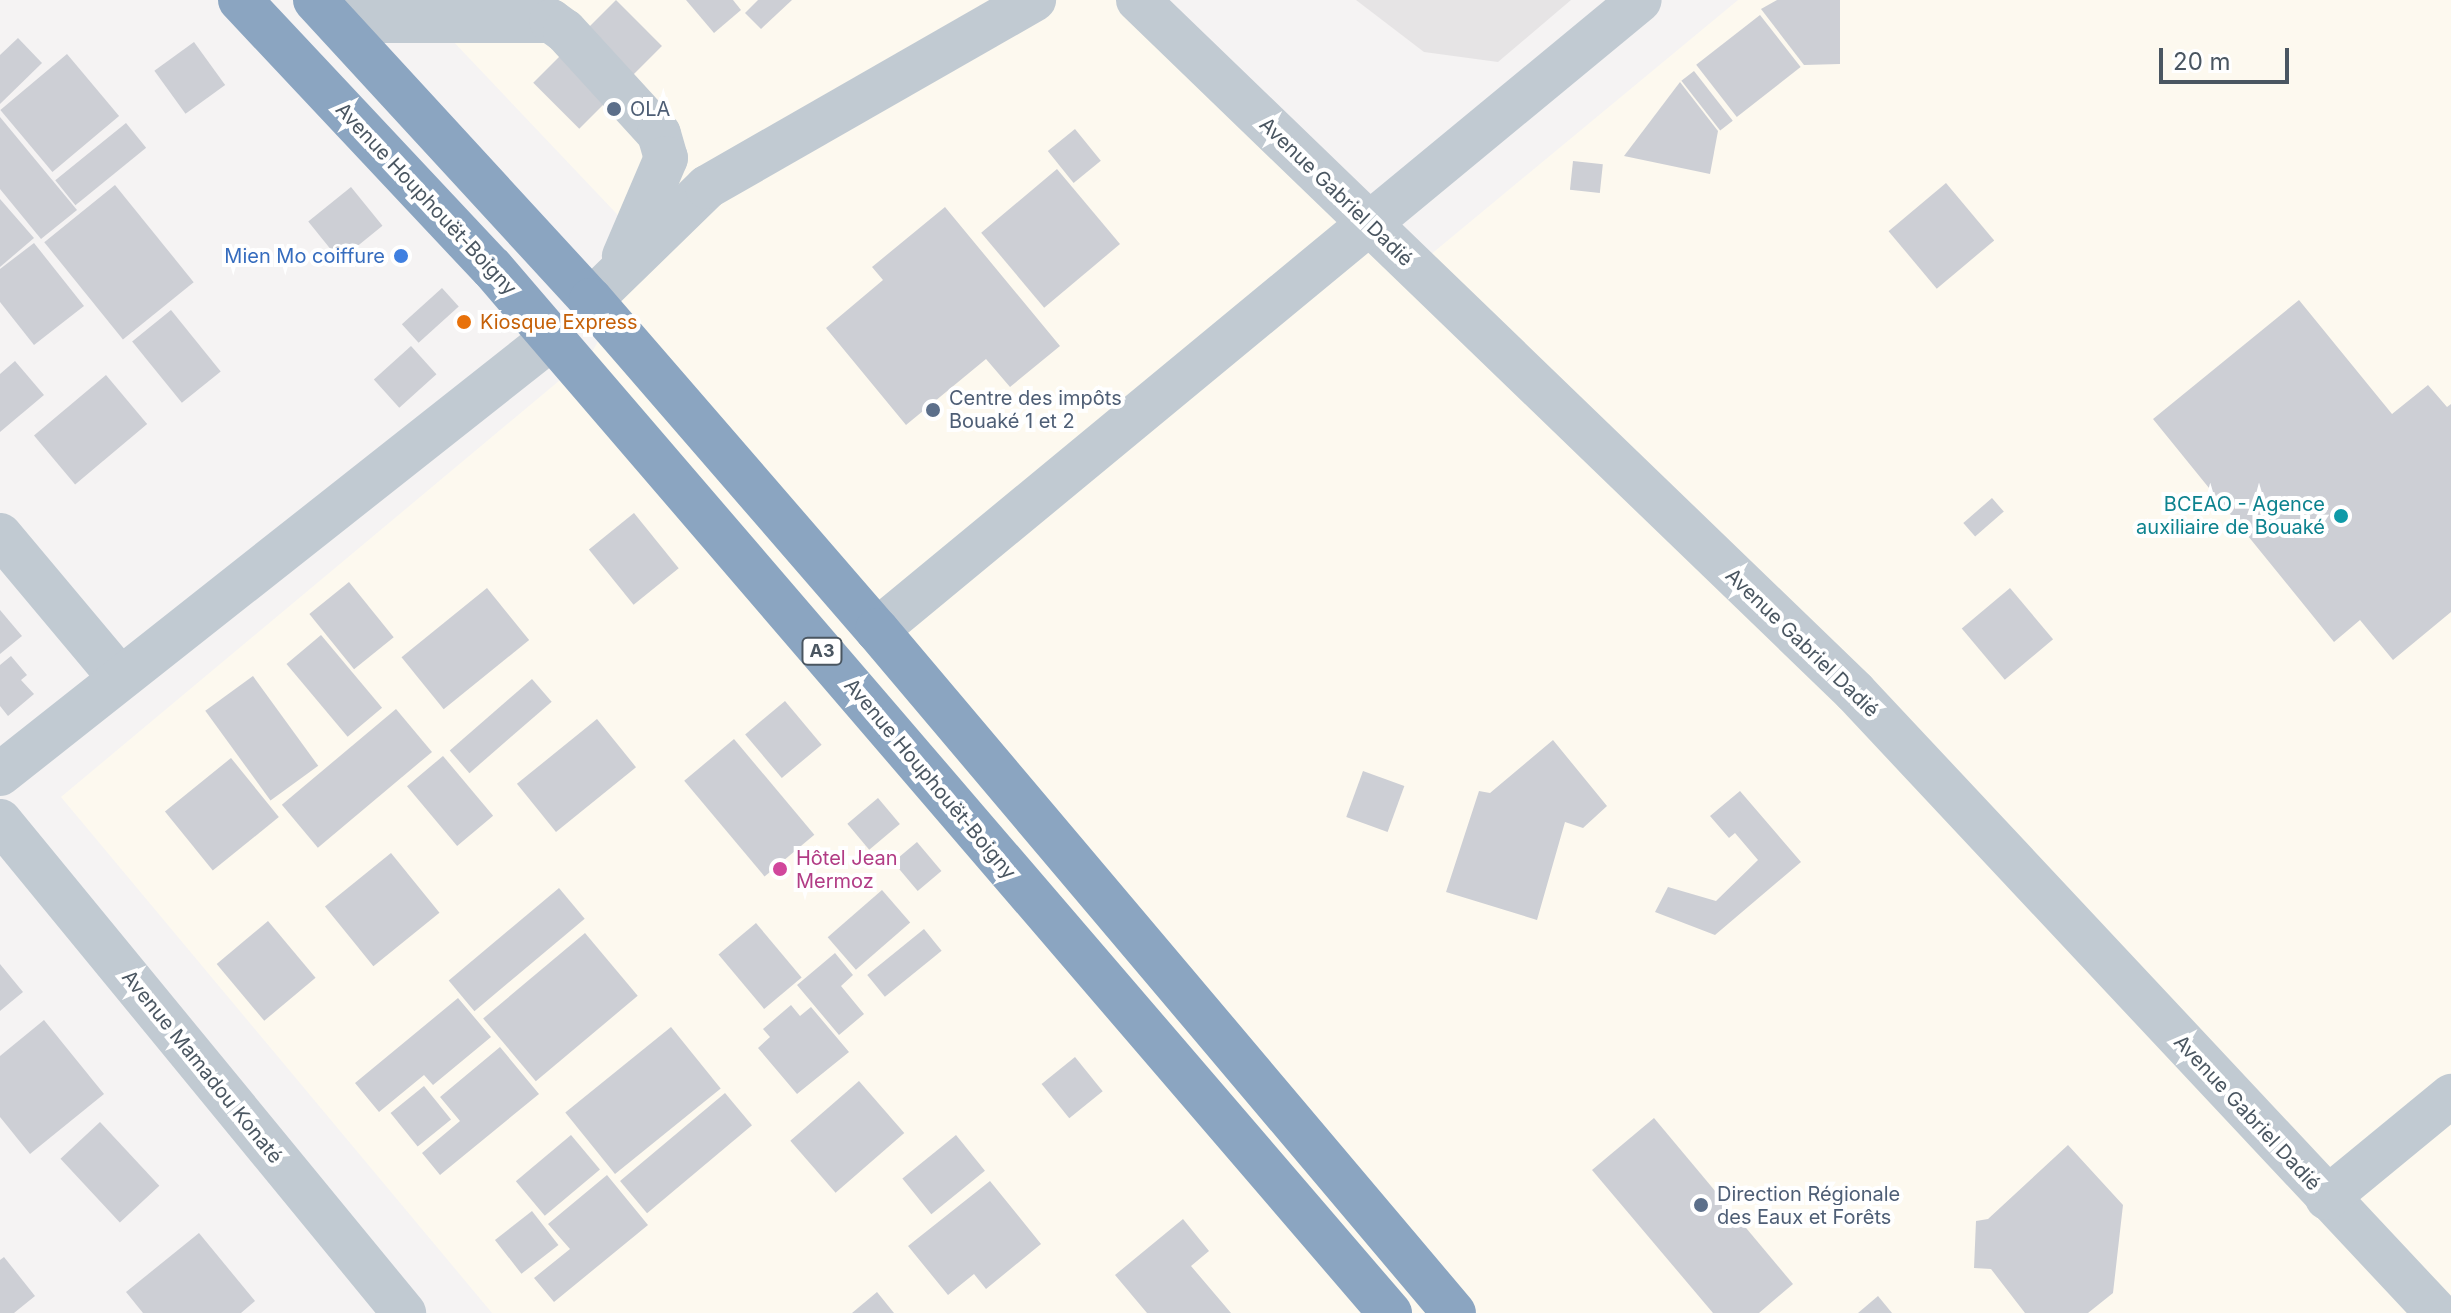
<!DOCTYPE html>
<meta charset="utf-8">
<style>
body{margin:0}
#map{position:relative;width:2451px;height:1313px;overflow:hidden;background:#f5f3f3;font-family:Inter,sans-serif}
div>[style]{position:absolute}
.commercial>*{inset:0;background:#fdf9ef}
.education>*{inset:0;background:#e6e4e5}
.building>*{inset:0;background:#cdcfd5;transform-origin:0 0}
.minor>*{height:44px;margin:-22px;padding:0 22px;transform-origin:22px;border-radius:22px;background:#c1cad2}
.highway>*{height:44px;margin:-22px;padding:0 22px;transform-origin:22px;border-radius:22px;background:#8ba5c1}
.dots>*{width:22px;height:22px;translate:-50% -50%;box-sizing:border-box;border:4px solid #fff;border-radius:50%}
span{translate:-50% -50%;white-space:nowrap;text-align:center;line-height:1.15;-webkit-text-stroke:8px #fff;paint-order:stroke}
.shield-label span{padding:2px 6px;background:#fff;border:2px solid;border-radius:6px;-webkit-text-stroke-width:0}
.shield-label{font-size:18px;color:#4a5661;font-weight:700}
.service-label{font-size:20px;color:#4e5e75}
.left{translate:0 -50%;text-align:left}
.street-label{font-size:20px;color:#4a5661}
.shop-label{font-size:20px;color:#366cbe}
.right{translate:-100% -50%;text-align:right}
.food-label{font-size:20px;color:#c56008}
.culture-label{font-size:20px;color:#0d838f}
.hotel-label{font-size:20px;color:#b23c85}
.scale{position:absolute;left:2159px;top:48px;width:130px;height:36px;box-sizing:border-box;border:4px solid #4a5661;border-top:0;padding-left:10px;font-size:24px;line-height:28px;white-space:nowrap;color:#4a5661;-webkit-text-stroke:6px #fff;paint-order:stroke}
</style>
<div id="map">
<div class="commercial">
<i style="clip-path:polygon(414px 0,1120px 0,1400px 280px,1738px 0,2451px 0,2451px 1313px,492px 1313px,61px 797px,590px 355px,652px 251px)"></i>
</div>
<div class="education">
<i style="clip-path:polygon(1356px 0,1571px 0,1498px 62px,1424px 52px)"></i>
</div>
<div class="building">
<i style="left:616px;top:0;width:65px;height:117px;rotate:45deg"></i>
<i style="clip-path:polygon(686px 0,733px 0,741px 10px,714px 33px)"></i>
<i style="clip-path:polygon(758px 0,792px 0,761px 29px,745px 13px)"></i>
<i style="clip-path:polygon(1777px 0,1840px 0,1840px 64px,1804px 65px,1761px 9px)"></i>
<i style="left:1760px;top:15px;width:66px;height:81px;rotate:52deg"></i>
<i style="clip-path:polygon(18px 38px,42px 63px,0 104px,0 55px)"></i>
<i style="left:194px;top:42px;width:53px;height:49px;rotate:54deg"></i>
<i style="left:67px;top:54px;width:81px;height:87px;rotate:50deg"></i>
<i style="left:1694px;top:71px;width:63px;height:16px;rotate:52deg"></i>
<i style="clip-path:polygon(1680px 82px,1718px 131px,1710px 174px,1624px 156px)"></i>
<i style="clip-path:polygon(0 117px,77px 210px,41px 239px,0 189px)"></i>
<i style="left:126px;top:123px;width:32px;height:91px;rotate:51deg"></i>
<i style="left:1075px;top:129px;width:41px;height:35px;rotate:51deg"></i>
<i style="left:1573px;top:161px;width:30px;height:29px;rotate:6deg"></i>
<i style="left:1057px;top:169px;width:98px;height:99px;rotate:50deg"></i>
<i style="left:1946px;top:183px;width:75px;height:75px;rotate:50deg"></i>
<i style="left:115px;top:185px;width:125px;height:91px;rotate:51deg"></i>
<i style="left:351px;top:187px;width:50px;height:55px;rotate:51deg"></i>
<i style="clip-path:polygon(0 199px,34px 238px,0 267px)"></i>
<i style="clip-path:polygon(945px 207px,1060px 346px,1010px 387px,986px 359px,906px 425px,826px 328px,883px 280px,872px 267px)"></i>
<i style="clip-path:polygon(34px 243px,84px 306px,34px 345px,0 302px,0 269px)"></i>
<i style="left:442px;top:288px;width:25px;height:54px;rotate:48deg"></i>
<i style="clip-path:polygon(2299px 300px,2392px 414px,2428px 385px,2447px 407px,2451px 404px,2451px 612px,2393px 660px,2360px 620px,2334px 642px,2153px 419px)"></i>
<i style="left:171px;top:310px;width:79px;height:50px;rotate:51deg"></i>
<i style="left:411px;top:346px;width:38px;height:50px;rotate:48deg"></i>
<i style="clip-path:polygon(15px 361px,44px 395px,0 432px,0 374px)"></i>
<i style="left:106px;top:375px;width:64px;height:94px;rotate:50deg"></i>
<i style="left:1992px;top:498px;width:18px;height:38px;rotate:49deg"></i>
<i style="left:634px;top:513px;width:71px;height:58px;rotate:51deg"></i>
<i style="left:349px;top:582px;width:71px;height:51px;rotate:51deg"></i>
<i style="left:487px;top:588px;width:67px;height:110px;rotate:51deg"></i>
<i style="left:2010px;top:588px;width:67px;height:63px;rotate:50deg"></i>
<i style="clip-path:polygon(0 610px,22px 636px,0 654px)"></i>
<i style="left:321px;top:635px;width:95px;height:45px;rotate:50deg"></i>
<i style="clip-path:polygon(11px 656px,27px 675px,21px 680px,34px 694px,8px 716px,0 706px,0 665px)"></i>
<i style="left:253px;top:676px;width:111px;height:59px;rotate:54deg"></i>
<i style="left:532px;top:679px;width:30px;height:109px;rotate:49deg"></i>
<i style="left:785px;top:701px;width:57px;height:52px;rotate:50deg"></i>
<i style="left:396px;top:709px;width:56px;height:149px;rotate:50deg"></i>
<i style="left:597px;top:719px;width:62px;height:103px;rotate:51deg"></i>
<i style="left:734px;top:739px;width:125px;height:65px;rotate:50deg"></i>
<i style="clip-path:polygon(1553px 740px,1607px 806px,1583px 828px,1565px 822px,1537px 920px,1446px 892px,1479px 791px,1490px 793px)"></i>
<i style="left:443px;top:756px;width:78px;height:47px;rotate:50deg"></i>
<i style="left:231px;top:758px;width:76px;height:85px;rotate:51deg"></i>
<i style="left:1363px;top:771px;width:44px;height:49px;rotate:20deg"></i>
<i style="clip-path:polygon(1740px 791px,1801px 862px,1715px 935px,1655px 912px,1668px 887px,1716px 901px,1758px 860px,1735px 833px,1729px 838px,1710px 816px)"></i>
<i style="left:878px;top:798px;width:34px;height:40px;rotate:50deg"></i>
<i style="left:917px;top:842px;width:38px;height:31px;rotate:50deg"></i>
<i style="left:391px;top:853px;width:77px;height:85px;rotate:51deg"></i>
<i style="left:559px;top:888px;width:40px;height:144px;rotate:50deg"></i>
<i style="left:882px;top:890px;width:43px;height:72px;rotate:49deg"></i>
<i style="left:268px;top:921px;width:74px;height:67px;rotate:50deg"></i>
<i style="left:756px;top:923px;width:71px;height:49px;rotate:50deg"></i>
<i style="left:924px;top:929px;width:28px;height:73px;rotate:51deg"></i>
<i style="left:585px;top:933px;width:82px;height:133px;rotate:50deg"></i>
<i style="clip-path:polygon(835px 953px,853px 975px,841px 986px,864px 1014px,839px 1035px,797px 985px)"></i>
<i style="clip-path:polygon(0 964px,23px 992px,0 1011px)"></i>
<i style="clip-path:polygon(458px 998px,491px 1037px,433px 1085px,424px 1075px,379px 1112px,355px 1083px)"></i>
<i style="clip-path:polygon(791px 1005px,800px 1016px,811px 1007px,849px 1052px,797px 1094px,758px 1048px,770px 1037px,763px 1029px)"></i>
<i style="clip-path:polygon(44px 1020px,104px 1094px,30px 1154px,0 1117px,0 1056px)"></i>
<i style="left:671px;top:1027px;width:79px;height:136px;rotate:51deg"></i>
<i style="clip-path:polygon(500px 1047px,539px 1094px,440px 1175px,422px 1153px,460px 1121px,440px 1097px)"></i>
<i style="left:1075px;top:1057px;width:44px;height:43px;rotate:51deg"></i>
<i style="left:859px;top:1081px;width:69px;height:91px;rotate:49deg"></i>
<i style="left:424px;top:1086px;width:43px;height:43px;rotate:51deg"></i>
<i style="left:725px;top:1093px;width:42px;height:137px;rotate:50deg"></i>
<i style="clip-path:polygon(1654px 1118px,1793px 1284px,1759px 1313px,1713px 1313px,1592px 1170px)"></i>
<i style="left:100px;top:1122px;width:87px;height:54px;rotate:47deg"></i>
<i style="left:571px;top:1135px;width:45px;height:72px;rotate:50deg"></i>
<i style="left:956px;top:1135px;width:46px;height:69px;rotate:51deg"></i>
<i style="clip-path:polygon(2068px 1145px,2123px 1205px,2113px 1293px,2088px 1313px,2025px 1313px,1991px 1269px,1974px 1268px,1976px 1221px,1988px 1219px)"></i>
<i style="clip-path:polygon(607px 1175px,648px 1225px,554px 1302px,534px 1278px,570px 1249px,548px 1224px)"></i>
<i style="clip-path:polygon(990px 1181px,1041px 1244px,986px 1289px,974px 1274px,948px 1295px,908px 1246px)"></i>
<i style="left:532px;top:1211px;width:43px;height:47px;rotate:52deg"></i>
<i style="clip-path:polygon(1183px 1219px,1209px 1251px,1191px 1266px,1231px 1313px,1147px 1313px,1115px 1275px)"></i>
<i style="clip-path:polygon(199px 1233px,255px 1301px,241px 1313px,143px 1313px,126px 1292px)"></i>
<i style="clip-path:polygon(4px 1257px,35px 1296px,14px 1313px,0 1313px,0 1260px)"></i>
<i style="clip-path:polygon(877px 1292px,894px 1313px,852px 1313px)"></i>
<i style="clip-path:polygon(1878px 1296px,1892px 1313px,1858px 1313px)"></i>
</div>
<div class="minor">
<i style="left:1138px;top:0;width:996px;rotate:43.98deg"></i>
<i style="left:1855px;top:692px;width:851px;rotate:46.86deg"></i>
<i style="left:335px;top:21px;width:216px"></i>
<i style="left:551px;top:21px;width:17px;rotate:36deg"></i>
<i style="left:565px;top:31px;width:139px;rotate:47.6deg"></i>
<i style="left:659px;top:134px;width:25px;rotate:74deg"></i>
<i style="left:666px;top:158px;width:107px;rotate:113.2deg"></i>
<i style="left:591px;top:300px;width:162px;rotate:-44.2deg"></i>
<i style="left:707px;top:187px;width:377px;rotate:-29.8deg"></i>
<i style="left:0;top:535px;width:187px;rotate:50deg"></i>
<i style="left:877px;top:630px;width:989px;rotate:-39.55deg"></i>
<i style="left:0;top:774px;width:703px;rotate:-38.3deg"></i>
<i style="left:0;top:821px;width:637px;rotate:50.61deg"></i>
<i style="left:2327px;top:1198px;width:161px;rotate:-39.4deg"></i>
</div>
<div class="highway">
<i style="left:240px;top:0;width:368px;rotate:46.8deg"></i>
<i style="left:492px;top:268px;width:1378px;rotate:49.33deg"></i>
<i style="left:315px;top:0;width:408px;rotate:47.4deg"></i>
<i style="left:591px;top:300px;width:437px;rotate:49.1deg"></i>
<i style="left:877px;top:630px;width:894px;rotate:49.81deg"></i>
</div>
<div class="dots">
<i style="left:614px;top:109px;background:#5c6f8a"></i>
<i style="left:401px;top:256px;background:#3f7fe0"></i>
<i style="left:464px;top:322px;background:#e8710a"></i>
<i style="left:933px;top:410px;background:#5c6f8a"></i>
<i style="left:2341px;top:516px;background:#0f9aa8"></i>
<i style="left:780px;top:869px;background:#d1479c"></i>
<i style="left:1701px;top:1205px;background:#5c6f8a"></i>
</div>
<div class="shield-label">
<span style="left:822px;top:651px">A3</span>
</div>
<div class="service-label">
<span class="left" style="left:630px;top:109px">OLA</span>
<span class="left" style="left:949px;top:410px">Centre des impôts<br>Bouaké 1 et 2</span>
<span class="left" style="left:1717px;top:1206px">Direction Régionale<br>des Eaux et Forêts</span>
</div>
<div class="street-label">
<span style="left:1336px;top:192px;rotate:44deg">Avenue Gabriel Dadié</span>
<span style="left:426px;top:199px;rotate:47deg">Avenue Houphouët-Boigny</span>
<span style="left:1802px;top:643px;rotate:44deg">Avenue Gabriel Dadié</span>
<span style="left:930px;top:779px;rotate:50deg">Avenue Houphouët-Boigny</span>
<span style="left:202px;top:1067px;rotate:51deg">Avenue Mamadou Konaté</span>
<span style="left:2247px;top:1113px;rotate:47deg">Avenue Gabriel Dadié</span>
</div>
<div class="shop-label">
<span class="right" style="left:385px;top:256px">Mien Mo coiffure</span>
</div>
<div class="food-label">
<span class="left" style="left:480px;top:322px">Kiosque Express</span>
</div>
<div class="culture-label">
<span class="right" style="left:2325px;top:516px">BCEAO - Agence<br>auxiliaire de Bouaké</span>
</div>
<div class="hotel-label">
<span class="left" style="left:796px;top:870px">Hôtel Jean<br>Mermoz</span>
</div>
<div class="scale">20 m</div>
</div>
